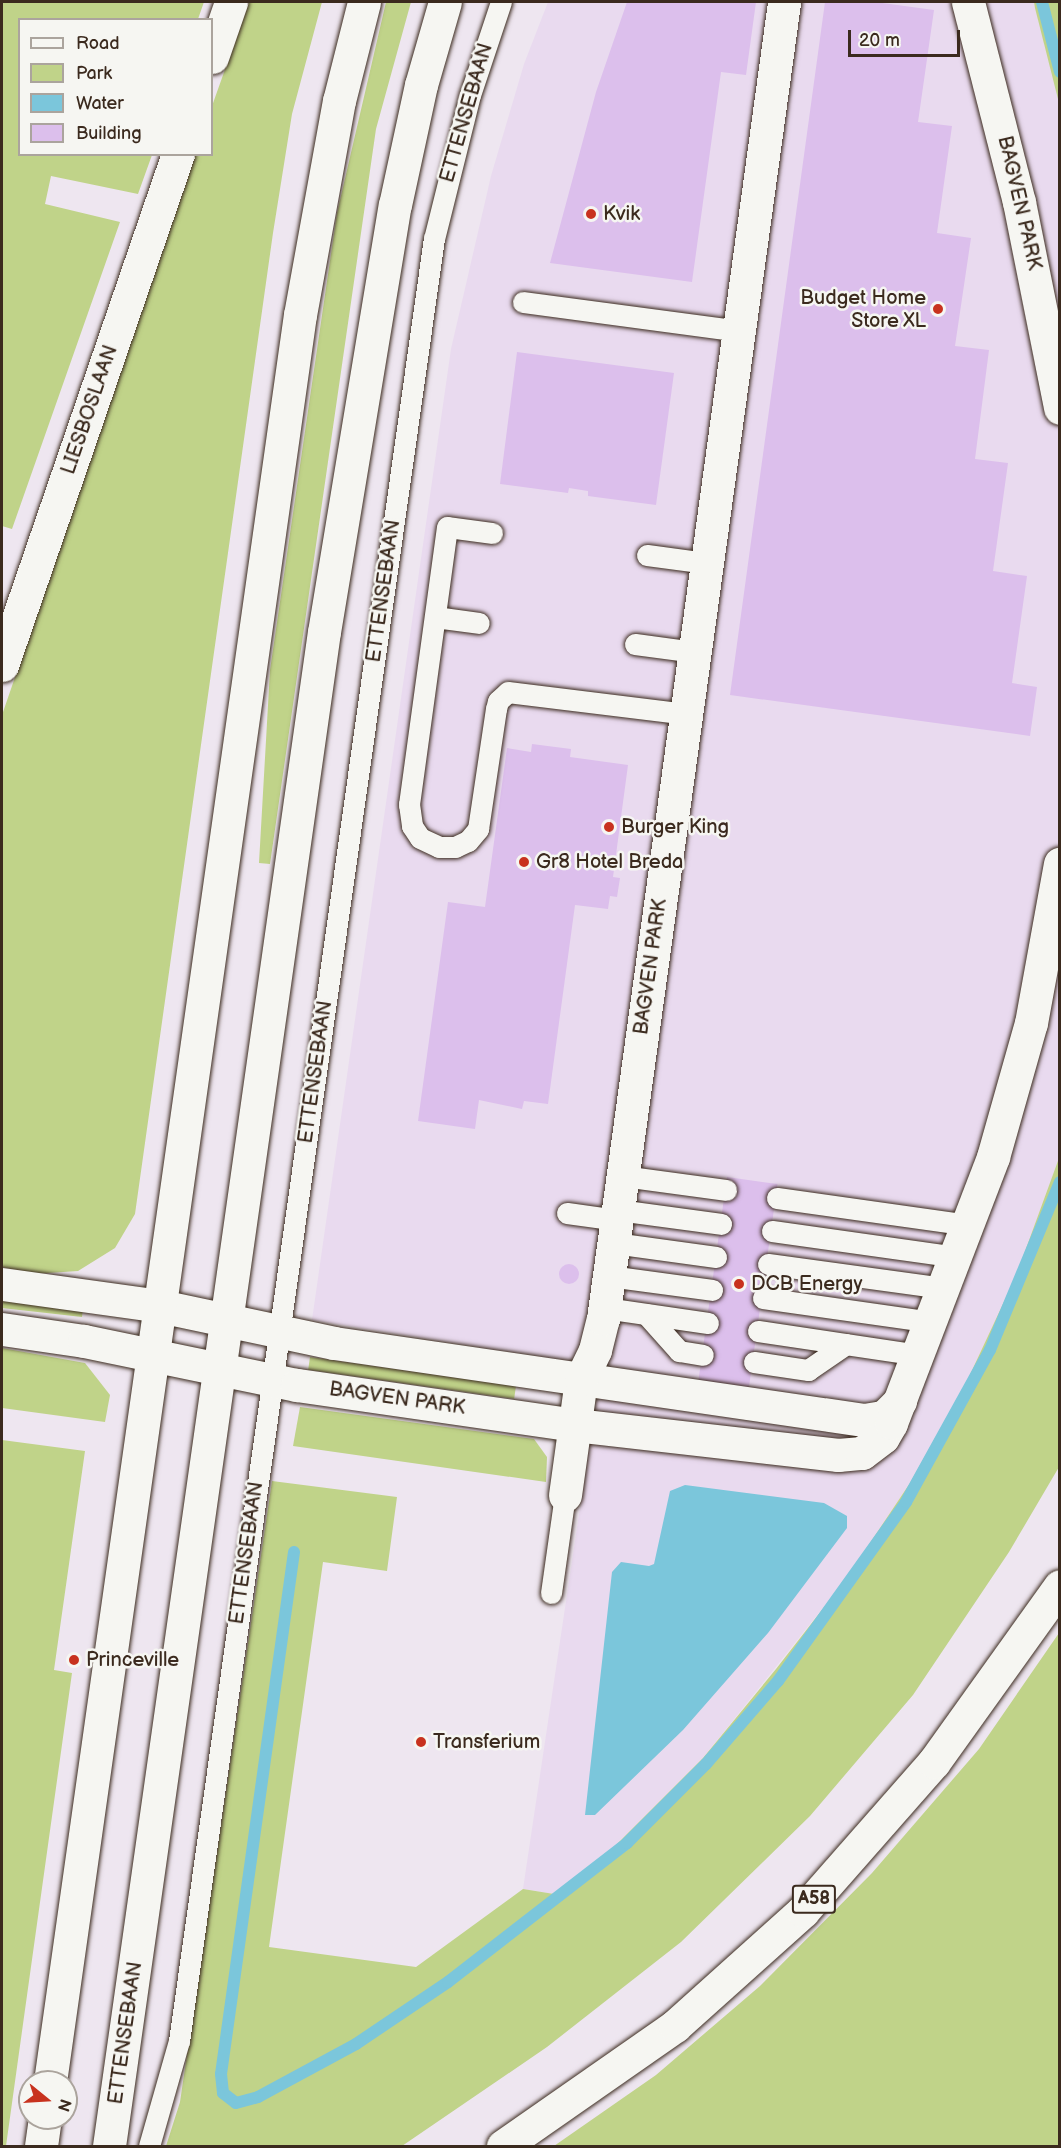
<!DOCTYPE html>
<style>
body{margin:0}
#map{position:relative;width:1061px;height:2148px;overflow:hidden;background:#eee6f0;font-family:"Balsamiq Sans",sans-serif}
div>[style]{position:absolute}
.built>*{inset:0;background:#e9daef}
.green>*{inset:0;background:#c0d389;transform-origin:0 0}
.water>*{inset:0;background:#7bc6db}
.stream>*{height:12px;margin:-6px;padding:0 6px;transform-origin:6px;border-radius:6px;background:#7bc6db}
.building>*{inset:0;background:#dcbfec;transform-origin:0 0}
.round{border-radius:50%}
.roads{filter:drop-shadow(0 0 2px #3b2a1e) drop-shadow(0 0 2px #3b2a1e)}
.lane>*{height:21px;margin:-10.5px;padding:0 10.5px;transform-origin:10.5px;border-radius:10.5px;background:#f6f6f2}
.street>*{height:33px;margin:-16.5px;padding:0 16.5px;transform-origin:16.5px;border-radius:16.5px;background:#f6f6f2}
.secondary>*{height:33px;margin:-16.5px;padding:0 16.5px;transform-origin:16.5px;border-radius:16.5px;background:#f6f6f2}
.highway>*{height:33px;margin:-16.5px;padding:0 16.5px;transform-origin:16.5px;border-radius:16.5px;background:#f6f6f2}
.dots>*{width:16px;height:16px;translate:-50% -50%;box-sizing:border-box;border:3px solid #f6f6f2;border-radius:50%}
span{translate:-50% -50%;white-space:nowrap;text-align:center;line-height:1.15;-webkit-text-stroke:5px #f6f6f2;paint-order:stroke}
.shield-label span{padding:2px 4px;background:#f6f6f2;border:2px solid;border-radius:4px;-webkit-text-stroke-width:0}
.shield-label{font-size:18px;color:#3b2a1e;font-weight:700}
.street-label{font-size:20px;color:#3b2a1e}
.poi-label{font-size:20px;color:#3b2a1e}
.left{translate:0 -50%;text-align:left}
.right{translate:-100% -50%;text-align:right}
.frame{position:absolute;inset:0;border:3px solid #3b2a1e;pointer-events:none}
.legend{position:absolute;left:18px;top:18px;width:195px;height:138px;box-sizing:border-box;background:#f6f6f2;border:2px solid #aba49d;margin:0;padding:8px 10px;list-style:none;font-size:18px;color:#3b2a1e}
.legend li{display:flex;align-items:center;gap:12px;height:30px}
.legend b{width:30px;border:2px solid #aba49d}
.north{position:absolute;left:18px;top:2070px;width:60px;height:60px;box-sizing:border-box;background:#f6f6f2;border:2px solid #aba49d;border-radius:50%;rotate:108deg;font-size:16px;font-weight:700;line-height:24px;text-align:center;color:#3b2a1e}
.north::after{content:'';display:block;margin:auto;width:21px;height:27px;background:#c8321e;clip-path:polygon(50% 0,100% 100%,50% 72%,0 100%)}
.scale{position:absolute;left:848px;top:30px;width:112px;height:27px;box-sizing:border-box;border:3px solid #3b2a1e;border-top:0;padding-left:8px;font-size:18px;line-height:21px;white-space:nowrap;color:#3b2a1e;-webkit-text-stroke:4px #f6f6f2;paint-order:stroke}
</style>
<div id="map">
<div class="built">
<i style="clip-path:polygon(548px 2px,1034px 2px,1060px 103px,1059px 1158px,1016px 1277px,967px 1381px,910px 1483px,846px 1579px,703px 1758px,613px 1848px,554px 1894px,523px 1889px,601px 1367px,312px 1320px,451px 349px,491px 176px,524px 64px)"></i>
</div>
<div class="green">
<i style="clip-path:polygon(2px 2px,204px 2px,198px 19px,20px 20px,20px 154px,152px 155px,138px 194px,51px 176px,45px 204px,120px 222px,12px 529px,2px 526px)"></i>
<i style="clip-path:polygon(249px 2px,322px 2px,292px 114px,273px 233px,135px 1214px,115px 1248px,78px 1271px,33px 1274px,2px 1267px,2px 715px,195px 155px,212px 154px,212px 106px)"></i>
<i style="clip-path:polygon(386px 2px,411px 2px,376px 129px,270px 864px,259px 863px,270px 670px,337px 213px)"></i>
<i style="clip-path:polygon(1034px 2px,1059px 2px,1059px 103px,1035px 8px)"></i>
<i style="clip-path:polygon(1059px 1158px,1059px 1467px,1009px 1552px,913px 1695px,810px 1816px,681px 1942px,547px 2047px,402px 2146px,166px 2146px,180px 2102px,272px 1481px,397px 1497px,387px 1571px,323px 1562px,269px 1947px,416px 1967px,523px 1889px,554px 1894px,613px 1848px,703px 1758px,776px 1669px,846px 1579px,910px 1483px,967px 1381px,1016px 1276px)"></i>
<i style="clip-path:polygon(2px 1295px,83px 1308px,82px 1317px,2px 1308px)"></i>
<i style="clip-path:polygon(2px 1348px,85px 1363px,110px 1395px,105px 1422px,2px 1408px)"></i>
<i style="left:310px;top:1357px;width:208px;height:13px;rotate:8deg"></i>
<i style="clip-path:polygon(300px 1407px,534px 1439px,547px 1457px,546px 1482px,293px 1446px)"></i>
<i style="clip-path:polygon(2px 1440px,85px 1451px,54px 1670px,72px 1673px,6px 2146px,2px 2146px)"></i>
<i style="clip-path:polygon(1059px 1633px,1059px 2146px,554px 2146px,656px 2075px,760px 1986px,872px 1873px,979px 1749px)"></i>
</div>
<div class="water">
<i style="clip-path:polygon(685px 1485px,824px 1503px,847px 1516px,847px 1528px,768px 1633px,683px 1730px,595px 1815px,585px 1815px,612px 1572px,621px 1562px,649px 1566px,654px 1564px,670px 1491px)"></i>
</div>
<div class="stream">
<i style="left:1042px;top:2px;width:72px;rotate:75.6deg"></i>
<i style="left:294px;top:1552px;width:527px;rotate:97.96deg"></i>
<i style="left:221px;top:2074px;width:19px;rotate:84deg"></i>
<i style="left:223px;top:2093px;width:16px;rotate:38deg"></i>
<i style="left:236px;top:2103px;width:23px;rotate:-15deg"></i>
<i style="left:258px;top:2097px;width:111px;rotate:-28.4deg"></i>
<i style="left:356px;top:2044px;width:111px;rotate:-34deg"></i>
<i style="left:448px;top:1982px;width:227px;rotate:-37.8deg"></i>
<i style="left:627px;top:1843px;width:112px;rotate:-45deg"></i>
<i style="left:706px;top:1764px;width:110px;rotate:-49.1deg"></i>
<i style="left:778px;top:1681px;width:220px;rotate:-54.4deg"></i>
<i style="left:906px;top:1502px;width:174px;rotate:-61.1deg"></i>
<i style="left:990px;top:1350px;width:182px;rotate:-67.4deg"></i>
</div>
<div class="building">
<i style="clip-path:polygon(627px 2px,756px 2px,746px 75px,721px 72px,692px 282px,550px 263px,596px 92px)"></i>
<i style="clip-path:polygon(825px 2px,875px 2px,934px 10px,918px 122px,952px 126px,937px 233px,971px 238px,955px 346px,989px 350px,975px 459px,1008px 463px,993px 571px,1027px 576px,1012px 683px,1037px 687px,1030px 736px,730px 695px)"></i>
<i style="clip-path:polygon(517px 352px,674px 373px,656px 505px,588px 496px,588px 491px,569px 488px,568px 493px,500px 484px)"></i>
<i style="clip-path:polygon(532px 744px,571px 749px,570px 757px,628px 765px,613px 877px,620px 878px,617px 897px,610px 896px,608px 909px,575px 905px,548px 1104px,524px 1101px,522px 1109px,479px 1100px,475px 1129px,418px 1121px,448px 902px,485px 907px,507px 748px,531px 752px)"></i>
<i style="left:727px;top:1177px;width:51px;height:209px;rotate:8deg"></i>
<i class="round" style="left:559px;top:1264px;width:20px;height:20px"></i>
</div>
<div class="roads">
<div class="lane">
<i style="left:523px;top:302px;width:218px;rotate:7.6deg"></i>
<i style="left:492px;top:533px;width:45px;rotate:-172.4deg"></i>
<i style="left:447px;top:527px;width:280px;rotate:97.8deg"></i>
<i style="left:409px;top:804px;width:22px;rotate:82deg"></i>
<i style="left:412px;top:826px;width:14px;rotate:56deg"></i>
<i style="left:420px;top:838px;width:21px;rotate:25deg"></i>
<i style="left:439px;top:847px;width:16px"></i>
<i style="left:455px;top:847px;width:14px;rotate:-25deg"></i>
<i style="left:468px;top:841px;width:16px;rotate:-50deg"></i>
<i style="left:478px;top:829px;width:121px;rotate:-81.5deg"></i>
<i style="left:496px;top:709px;width:8px;rotate:-76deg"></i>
<i style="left:498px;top:701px;width:13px;rotate:-42deg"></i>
<i style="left:508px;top:692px;width:179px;rotate:7deg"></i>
<i style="left:647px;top:555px;width:61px;rotate:7.6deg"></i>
<i style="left:435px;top:617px;width:44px;rotate:7.8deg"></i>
<i style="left:635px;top:644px;width:61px;rotate:7.6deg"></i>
<i style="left:623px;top:1176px;width:104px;rotate:7.7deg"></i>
<i style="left:777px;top:1198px;width:193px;rotate:8deg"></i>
<i style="left:618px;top:1210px;width:104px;rotate:7.7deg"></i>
<i style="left:567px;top:1213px;width:50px;rotate:8deg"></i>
<i style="left:772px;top:1231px;width:186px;rotate:8deg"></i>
<i style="left:614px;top:1243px;width:103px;rotate:7.8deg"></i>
<i style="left:768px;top:1264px;width:177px;rotate:7.8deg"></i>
<i style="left:609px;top:1276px;width:104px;rotate:7.7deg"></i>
<i style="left:763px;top:1298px;width:170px;rotate:8.1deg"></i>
<i style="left:605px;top:1308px;width:104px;rotate:8.3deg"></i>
<i style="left:646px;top:1314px;width:50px;rotate:48.3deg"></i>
<i style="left:679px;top:1351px;width:24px;rotate:9deg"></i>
<i style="left:758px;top:1331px;width:162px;rotate:8.5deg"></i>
<i style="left:754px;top:1362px;width:55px;rotate:8.4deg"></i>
<i style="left:808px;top:1370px;width:46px;rotate:-34.4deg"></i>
<i style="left:551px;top:1593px;width:99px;rotate:-81.9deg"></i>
<i style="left:149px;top:2146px;width:109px;rotate:-74.1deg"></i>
<i style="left:179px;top:2041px;width:1820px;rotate:-81.95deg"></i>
<i style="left:434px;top:239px;width:148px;rotate:-76deg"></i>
<i style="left:470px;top:95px;width:98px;rotate:-71.6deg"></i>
</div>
<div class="street">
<i style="left:968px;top:2px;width:206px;rotate:75.7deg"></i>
<i style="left:1019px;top:202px;width:210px;rotate:78.7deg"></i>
<i style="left:212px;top:57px;width:58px;rotate:-70.9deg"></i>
<i style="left:2px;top:665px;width:540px;rotate:-71deg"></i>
<i style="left:2px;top:1284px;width:160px;rotate:7.9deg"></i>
<i style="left:160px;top:1306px;width:178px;rotate:12deg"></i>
<i style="left:334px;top:1343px;width:536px;rotate:8.27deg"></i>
<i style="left:864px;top:1420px;width:20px;rotate:-9deg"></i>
<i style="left:884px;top:1417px;width:23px;rotate:-45deg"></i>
<i style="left:2px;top:1329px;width:83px;rotate:8.3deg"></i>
<i style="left:84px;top:1341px;width:217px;rotate:11.7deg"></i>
<i style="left:297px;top:1385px;width:281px;rotate:8.2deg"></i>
<i style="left:575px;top:1425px;width:265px;rotate:6.5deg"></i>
<i style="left:838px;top:1455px;width:24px;rotate:-5deg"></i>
<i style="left:862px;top:1453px;width:26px;rotate:-37deg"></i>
<i style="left:883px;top:1437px;width:16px;rotate:-60deg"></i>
<i style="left:891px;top:1423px;width:285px;rotate:-69deg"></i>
<i style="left:993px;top:1157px;width:139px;rotate:-74.2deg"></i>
<i style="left:1031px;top:1023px;width:162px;rotate:-79.7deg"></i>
<i style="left:565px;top:1495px;width:117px;rotate:-82.1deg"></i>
<i style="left:581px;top:1379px;width:32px;rotate:-64deg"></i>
<i style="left:595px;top:1350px;width:32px;rotate:-76deg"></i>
<i style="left:603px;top:1319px;width:1329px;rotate:-82.17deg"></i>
</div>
<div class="secondary">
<i style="left:50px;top:2082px;width:1785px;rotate:-81.95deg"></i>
<i style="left:300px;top:315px;width:218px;rotate:-79.7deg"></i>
<i style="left:339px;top:101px;width:102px;rotate:-75.8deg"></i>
<i style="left:41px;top:2146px;width:28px;rotate:-82deg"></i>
<i style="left:109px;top:2146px;width:1529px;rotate:-81.92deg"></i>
<i style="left:324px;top:632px;width:433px;rotate:-80.6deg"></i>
<i style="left:395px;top:205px;width:123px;rotate:-77.8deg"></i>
<i style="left:421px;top:85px;width:86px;rotate:-73.9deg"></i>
</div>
<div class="highway">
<i style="left:503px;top:2146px;width:210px;rotate:-34.9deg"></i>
<i style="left:675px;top:2026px;width:172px;rotate:-41.9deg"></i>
<i style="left:803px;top:1911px;width:198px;rotate:-48.7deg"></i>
<i style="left:934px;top:1762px;width:216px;rotate:-54.4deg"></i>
</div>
</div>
<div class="dots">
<i style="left:591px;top:214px;background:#c8321e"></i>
<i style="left:938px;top:309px;background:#c8321e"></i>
<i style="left:609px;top:827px;background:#c8321e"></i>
<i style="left:524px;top:862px;background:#c8321e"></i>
<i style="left:739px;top:1284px;background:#c8321e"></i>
<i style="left:74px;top:1660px;background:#c8321e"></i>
<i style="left:421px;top:1742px;background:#c8321e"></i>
</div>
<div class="shield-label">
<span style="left:814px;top:1899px">A58</span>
</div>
<div class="street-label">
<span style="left:467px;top:113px;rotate:-74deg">ETTENSEBAAN</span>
<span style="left:1019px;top:203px;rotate:77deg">BAGVEN PARK</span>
<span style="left:90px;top:410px;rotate:-71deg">LIESBOSLAAN</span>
<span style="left:384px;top:591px;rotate:-82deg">ETTENSEBAAN</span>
<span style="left:651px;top:967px;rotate:-82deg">BAGVEN PARK</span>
<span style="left:316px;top:1072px;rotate:-82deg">ETTENSEBAAN</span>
<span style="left:397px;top:1399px;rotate:8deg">BAGVEN PARK</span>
<span style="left:247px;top:1553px;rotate:-82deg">ETTENSEBAAN</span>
<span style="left:126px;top:2033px;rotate:-82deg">ETTENSEBAAN</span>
</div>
<div class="poi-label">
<span class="left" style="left:603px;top:214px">Kvik</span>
<span class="right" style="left:926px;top:310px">Budget Home<br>Store XL</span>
<span class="left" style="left:621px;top:827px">Burger King</span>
<span class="left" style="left:536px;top:862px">Gr8 Hotel Breda</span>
<span class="left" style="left:751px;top:1284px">DCB Energy</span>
<span class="left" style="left:86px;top:1660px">Princeville</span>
<span class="left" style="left:433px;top:1742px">Transferium</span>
</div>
<div class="frame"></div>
<ul class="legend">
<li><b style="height:8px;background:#f6f6f2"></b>Road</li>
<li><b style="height:16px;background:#c0d389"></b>Park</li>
<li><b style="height:16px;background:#7bc6db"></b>Water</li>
<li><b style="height:16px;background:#dcbfec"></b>Building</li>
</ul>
<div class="north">N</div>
<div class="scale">20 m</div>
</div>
